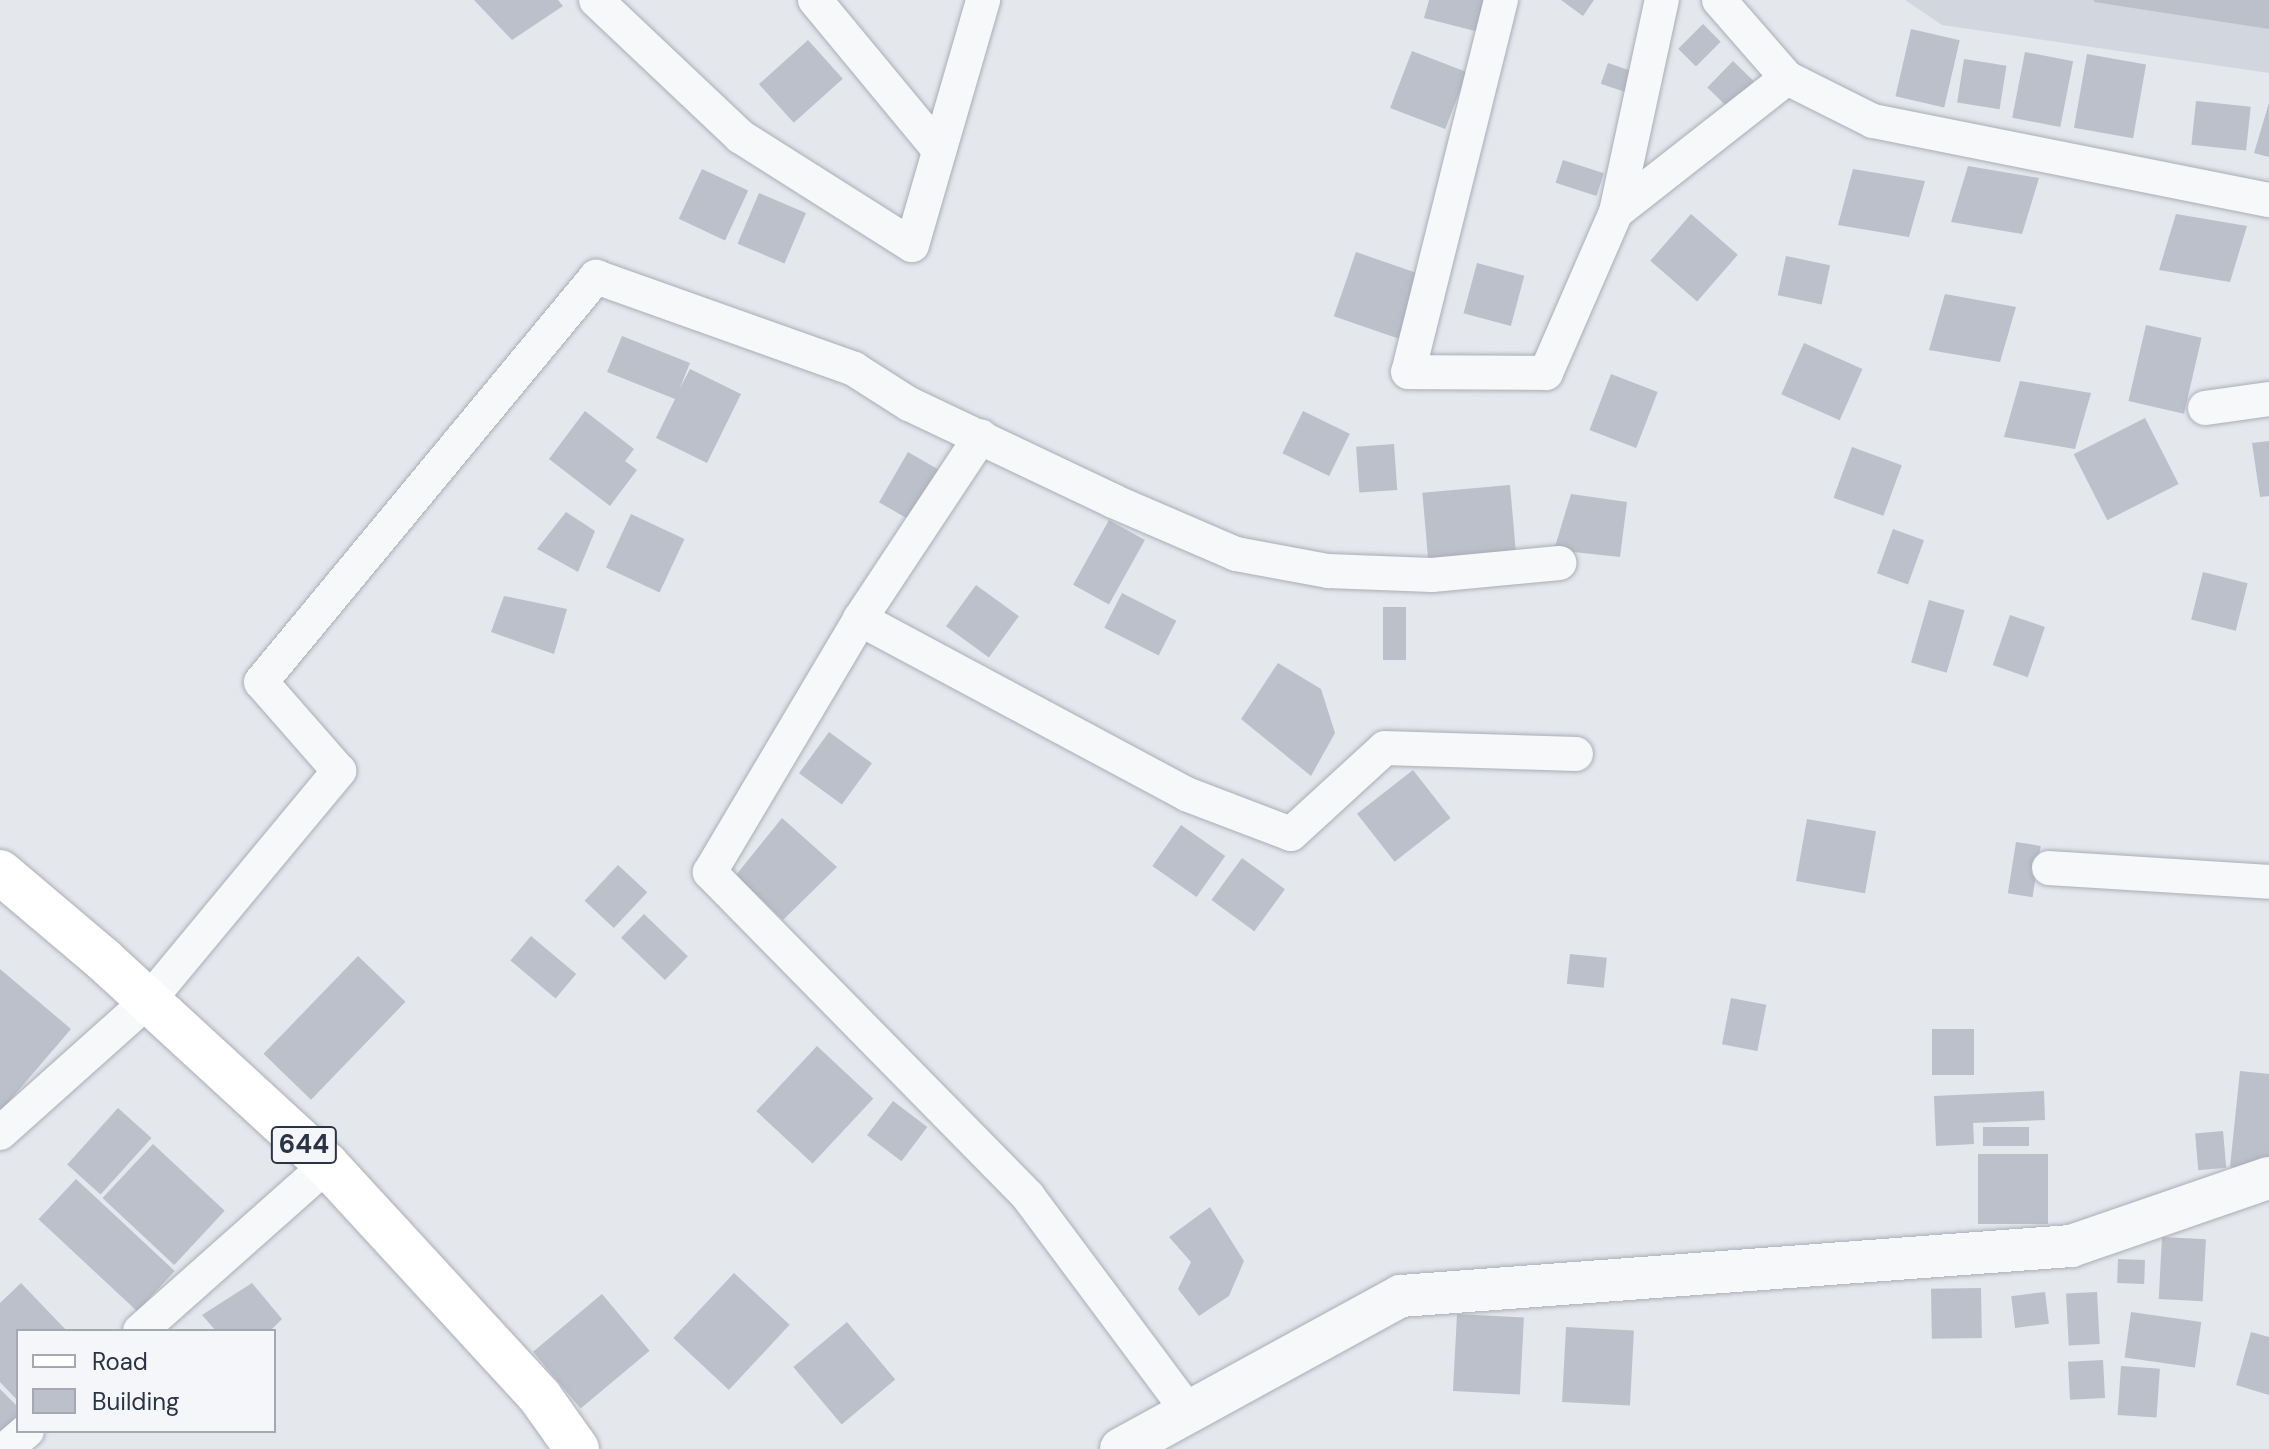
<!DOCTYPE html>
<style>
body{margin:0}
#map{position:relative;width:2269px;height:1449px;overflow:hidden;background:#e4e7ec;font-family:"DM Sans",sans-serif}
div>[style]{position:absolute}
.built>*{inset:0;background:#d2d6de}
.building>*{inset:0;background:#bbc0ca;transform-origin:0 0}
.roads{filter:drop-shadow(0 0 2px #a9aeb7) drop-shadow(0 0 2px #a9aeb7)}
.minor>*{height:34px;margin:-17px;padding:0 17px;transform-origin:17px;border-radius:17px;background:#f7f8fa}
.tertiary>*{height:42px;margin:-21px;padding:0 21px;transform-origin:21px;border-radius:21px;background:#f7f8fa}
.primary>*{height:44px;margin:-22px;padding:0 22px;transform-origin:22px;border-radius:22px;background:#fff}
span{translate:-50% -50%;white-space:nowrap;text-align:center;line-height:1.15;-webkit-text-stroke:7px #f4f6f9;paint-order:stroke}
.shield-label span{padding:2px 6px;background:#f4f6f9;border:2px solid;border-radius:6px;-webkit-text-stroke-width:0}
.shield-label{font-size:26px;color:#2b3445;font-weight:700}
.legend{position:absolute;left:16px;top:1329px;width:260px;height:104px;box-sizing:border-box;background:#f4f6f9;border:2px solid #a4a8b1;margin:0;padding:10px 14px;list-style:none;font-size:24px;color:#2b3445}
.legend li{display:flex;align-items:center;gap:16px;height:40px}
.legend b{width:40px;border:2px solid #a4a8b1}
</style>
<div id="map">
<div class="built">
<i style="clip-path:polygon(1905px 0,2269px 0,2269px 73px,1942px 25px)"></i>
</div>
<div class="building">
<i style="clip-path:polygon(474px 0,558px 0,563px 6px,512px 40px)"></i>
<i style="clip-path:polygon(1429px 0,1496px 0,1487px 34px,1424px 18px)"></i>
<i style="clip-path:polygon(1561px 0,1594px 0,1583px 16px)"></i>
<i style="clip-path:polygon(2094px 0,2269px 0,2269px 29px,2094px 2px)"></i>
<i style="left:1703px;top:24px;width:25px;height:35px;rotate:45deg"></i>
<i style="left:1911px;top:29px;width:50px;height:69px;rotate:13deg"></i>
<i style="left:808px;top:40px;width:52px;height:66px;rotate:48deg"></i>
<i style="left:1412px;top:51px;width:59px;height:61px;rotate:21deg"></i>
<i style="left:2025px;top:52px;width:49px;height:67px;rotate:11deg"></i>
<i style="left:2087px;top:54px;width:60px;height:75px;rotate:10deg"></i>
<i style="left:1964px;top:59px;width:43px;height:44px;rotate:9deg"></i>
<i style="left:1733px;top:61px;width:29px;height:37px;rotate:44deg"></i>
<i style="left:1608px;top:63px;width:37px;height:22px;rotate:19deg"></i>
<i style="left:2196px;top:101px;width:55px;height:44px;rotate:6deg"></i>
<i style="clip-path:polygon(2269px 103px,2269px 157px,2254px 153px)"></i>
<i style="left:1563px;top:160px;width:43px;height:24px;rotate:18deg"></i>
<i style="clip-path:polygon(1968px 166px,2039px 178px,2022px 234px,1951px 222px)"></i>
<i style="left:702px;top:169px;width:51px;height:55px;rotate:25deg"></i>
<i style="clip-path:polygon(1853px 169px,1925px 181px,1909px 237px,1838px 225px)"></i>
<i style="left:759px;top:193px;width:51px;height:55px;rotate:23deg"></i>
<i style="left:1691px;top:214px;width:62px;height:62px;rotate:41deg"></i>
<i style="clip-path:polygon(2176px 214px,2247px 226px,2230px 282px,2159px 270px)"></i>
<i style="left:1356px;top:252px;width:68px;height:68px;rotate:19deg"></i>
<i style="left:1786px;top:256px;width:45px;height:40px;rotate:12deg"></i>
<i style="left:1477px;top:263px;width:49px;height:52px;rotate:15deg"></i>
<i style="clip-path:polygon(1945px 294px,2016px 307px,2000px 362px,1929px 350px)"></i>
<i style="left:2146px;top:325px;width:57px;height:78px;rotate:13deg"></i>
<i style="clip-path:polygon(622px 336px,690px 363px,679px 390px,690px 369px,741px 394px,707px 463px,656px 438px,675px 399px,607px 372px)"></i>
<i style="left:1804px;top:343px;width:64px;height:56px;rotate:24deg"></i>
<i style="left:1611px;top:374px;width:50px;height:60px;rotate:21deg"></i>
<i style="clip-path:polygon(2020px 381px,2091px 393px,2075px 449px,2004px 437px)"></i>
<i style="clip-path:polygon(585px 411px,634px 449px,625px 461px,637px 470px,610px 506px,549px 459px)"></i>
<i style="left:1303px;top:411px;width:52px;height:47px;rotate:26deg"></i>
<i style="left:2145px;top:418px;width:74px;height:80px;rotate:63deg"></i>
<i style="clip-path:polygon(2269px 441px,2269px 496px,2260px 497px,2252px 443px)"></i>
<i style="left:1394px;top:444px;width:46px;height:38px;rotate:86deg"></i>
<i style="left:1852px;top:447px;width:53px;height:54px;rotate:20deg"></i>
<i style="left:908px;top:452px;width:39px;height:58px;rotate:30deg"></i>
<i style="left:1510px;top:485px;width:67px;height:88px;rotate:85deg"></i>
<i style="clip-path:polygon(1571px 494px,1627px 502px,1620px 557px,1554px 550px)"></i>
<i style="clip-path:polygon(566px 512px,595px 531px,578px 572px,537px 549px)"></i>
<i style="left:631px;top:514px;width:59px;height:59px;rotate:25deg"></i>
<i style="left:1109px;top:520px;width:41px;height:74px;rotate:29deg"></i>
<i style="left:1893px;top:529px;width:33px;height:47px;rotate:20deg"></i>
<i style="left:2203px;top:572px;width:46px;height:49px;rotate:14deg"></i>
<i style="left:976px;top:585px;width:53px;height:51px;rotate:36deg"></i>
<i style="left:1122px;top:593px;width:61px;height:39px;rotate:27deg"></i>
<i style="clip-path:polygon(504px 596px,567px 609px,554px 654px,491px 632px)"></i>
<i style="left:1929px;top:600px;width:37px;height:65px;rotate:16deg"></i>
<i style="left:1406px;top:607px;width:53px;height:23px;rotate:90deg"></i>
<i style="left:2010px;top:615px;width:37px;height:53px;rotate:19deg"></i>
<i style="clip-path:polygon(1278px 663px,1321px 689px,1335px 733px,1311px 776px,1241px 719px)"></i>
<i style="left:829px;top:732px;width:53px;height:51px;rotate:36deg"></i>
<i style="left:1413px;top:770px;width:61px;height:71px;rotate:52deg"></i>
<i style="clip-path:polygon(782px 818px,837px 867px,783px 920px,736px 875px)"></i>
<i style="left:1807px;top:819px;width:70px;height:63px;rotate:10deg"></i>
<i style="left:1181px;top:825px;width:54px;height:50px;rotate:35deg"></i>
<i style="left:2016px;top:842px;width:25px;height:52px;rotate:9deg"></i>
<i style="left:1242px;top:858px;width:53px;height:52px;rotate:36deg"></i>
<i style="left:618px;top:865px;width:40px;height:49px;rotate:43deg"></i>
<i style="left:644px;top:914px;width:61px;height:33px;rotate:44deg"></i>
<i style="left:531px;top:936px;width:59px;height:32px;rotate:40deg"></i>
<i style="left:1570px;top:954px;width:37px;height:30px;rotate:6deg"></i>
<i style="left:358px;top:956px;width:66px;height:136px;rotate:44deg"></i>
<i style="clip-path:polygon(0 969px,71px 1029px,0 1112px)"></i>
<i style="left:1731px;top:998px;width:36px;height:47px;rotate:11deg"></i>
<i style="left:1974px;top:1029px;width:46px;height:42px;rotate:90deg"></i>
<i style="left:817px;top:1046px;width:77px;height:89px;rotate:43deg"></i>
<i style="clip-path:polygon(2240px 1071px,2269px 1074px,2269px 1171px,2230px 1167px)"></i>
<i style="clip-path:polygon(2044px 1091px,2045px 1120px,1973px 1123px,1974px 1144px,1936px 1146px,1934px 1096px)"></i>
<i style="left:893px;top:1101px;width:43px;height:43px;rotate:37deg"></i>
<i style="left:118px;top:1108px;width:45px;height:76px;rotate:42deg"></i>
<i style="left:1983px;top:1127px;width:46px;height:19px"></i>
<i style="left:2223px;top:1131px;width:37px;height:28px;rotate:85deg"></i>
<i style="left:153px;top:1144px;width:98px;height:74px;rotate:43deg"></i>
<i style="left:2048px;top:1154px;width:70px;height:70px;rotate:90deg"></i>
<i style="left:76px;top:1179px;width:135px;height:55px;rotate:43deg"></i>
<i style="clip-path:polygon(1210px 1207px,1244px 1261px,1229px 1296px,1199px 1316px,1178px 1289px,1191px 1262px,1169px 1237px)"></i>
<i style="left:2162px;top:1237px;width:44px;height:62px;rotate:3deg"></i>
<i style="left:2118px;top:1259px;width:27px;height:24px;rotate:2deg"></i>
<i style="left:734px;top:1273px;width:76px;height:89px;rotate:43deg"></i>
<i style="clip-path:polygon(21px 1283px,67px 1331px,18px 1331px,18px 1401px,0 1382px,0 1303px)"></i>
<i style="clip-path:polygon(252px 1283px,282px 1319px,270px 1331px,216px 1331px,202px 1315px)"></i>
<i style="left:1981px;top:1288px;width:50px;height:50px;rotate:89deg"></i>
<i style="left:2045px;top:1292px;width:32px;height:34px;rotate:83deg"></i>
<i style="left:2097px;top:1292px;width:52px;height:31px;rotate:87deg"></i>
<i style="left:602px;top:1294px;width:74px;height:90px;rotate:50deg"></i>
<i style="left:2131px;top:1312px;width:71px;height:46px;rotate:8deg"></i>
<i style="left:1457px;top:1314px;width:67px;height:77px;rotate:3deg"></i>
<i style="left:847px;top:1322px;width:75px;height:70px;rotate:50deg"></i>
<i style="left:1566px;top:1327px;width:68px;height:75px;rotate:3deg"></i>
<i style="clip-path:polygon(2251px 1332px,2269px 1337px,2269px 1395px,2236px 1385px)"></i>
<i style="left:2103px;top:1360px;width:38px;height:35px;rotate:87deg"></i>
<i style="left:2121px;top:1366px;width:39px;height:49px;rotate:4deg"></i>
<i style="clip-path:polygon(0 1389px,18px 1407px,18px 1427px,0 1444px)"></i>
</div>
<div class="roads">
<div class="minor">
<i style="left:596px;top:0;width:199px;rotate:43.4deg"></i>
<i style="left:741px;top:137px;width:202px;rotate:32.3deg"></i>
<i style="left:912px;top:245px;width:255px;rotate:-73.8deg"></i>
<i style="left:815px;top:0;width:195px;rotate:50.4deg"></i>
<i style="left:1501px;top:0;width:383px;rotate:104deg"></i>
<i style="left:1408px;top:372px;width:138px;rotate:0.4deg"></i>
<i style="left:1546px;top:373px;width:176px;rotate:-66.5deg"></i>
<i style="left:1616px;top:212px;width:217px;rotate:-38.1deg"></i>
<i style="left:1719px;top:0;width:103px;rotate:48.9deg"></i>
<i style="left:1787px;top:78px;width:96px;rotate:26.6deg"></i>
<i style="left:1873px;top:121px;width:404px;rotate:11.3deg"></i>
<i style="left:1616px;top:212px;width:217px;rotate:-77.8deg"></i>
<i style="left:2205px;top:408px;width:65px;rotate:-8deg"></i>
<i style="left:860px;top:619px;width:219px;rotate:-56.5deg"></i>
<i style="left:2049px;top:868px;width:220px;rotate:3.6deg"></i>
<i style="left:0;top:1133px;width:200px;rotate:-41.8deg"></i>
<i style="left:149px;top:1000px;width:298px;rotate:-50.3deg"></i>
<i style="left:339px;top:771px;width:118px;rotate:-131.2deg"></i>
<i style="left:261px;top:682px;width:526px;rotate:-50.4deg"></i>
<i style="left:596px;top:277px;width:274px;rotate:19.6deg"></i>
<i style="left:854px;top:369px;width:65px;rotate:32.5deg"></i>
<i style="left:909px;top:404px;width:226px;rotate:25.4deg"></i>
<i style="left:1113px;top:501px;width:134px;rotate:23.3deg"></i>
<i style="left:1236px;top:554px;width:94px;rotate:10.5deg"></i>
<i style="left:1328px;top:571px;width:104px;rotate:2.2deg"></i>
<i style="left:1432px;top:575px;width:128px;rotate:-5.4deg"></i>
<i style="left:140px;top:1331px;width:250px;rotate:-41.6deg"></i>
<i style="left:1188px;top:1411px;width:268px;rotate:-126.7deg"></i>
<i style="left:1028px;top:1196px;width:454px;rotate:-134.5deg"></i>
<i style="left:710px;top:872px;width:294px;rotate:-59.3deg"></i>
<i style="left:860px;top:619px;width:370px;rotate:28.2deg"></i>
<i style="left:1186px;top:794px;width:112px;rotate:20.9deg"></i>
<i style="left:1291px;top:834px;width:127px;rotate:-42.5deg"></i>
<i style="left:1385px;top:748px;width:191px;rotate:1.8deg"></i>
<i style="left:6px;top:1449px;width:28px;rotate:-41deg"></i>
</div>
<div class="tertiary">
<i style="left:1121px;top:1449px;width:319px;rotate:-28.7deg"></i>
<i style="left:1401px;top:1296px;width:672px;rotate:-4.27deg"></i>
<i style="left:2071px;top:1246px;width:209px;rotate:-19deg"></i>
</div>
<div class="primary">
<i style="left:0;top:872px;width:136px;rotate:40.2deg"></i>
<i style="left:104px;top:960px;width:303px;rotate:42.6deg"></i>
<i style="left:327px;top:1165px;width:315px;rotate:47.4deg"></i>
<i style="left:540px;top:1397px;width:64px;rotate:54.6deg"></i>
</div>
</div>
<div class="shield-label">
<span style="left:304px;top:1145px">644</span>
</div>
<ul class="legend">
<li><b style="height:10px;background:#fff"></b>Road</li>
<li><b style="height:22px;background:#bbc0ca"></b>Building</li>
</ul>
</div>
